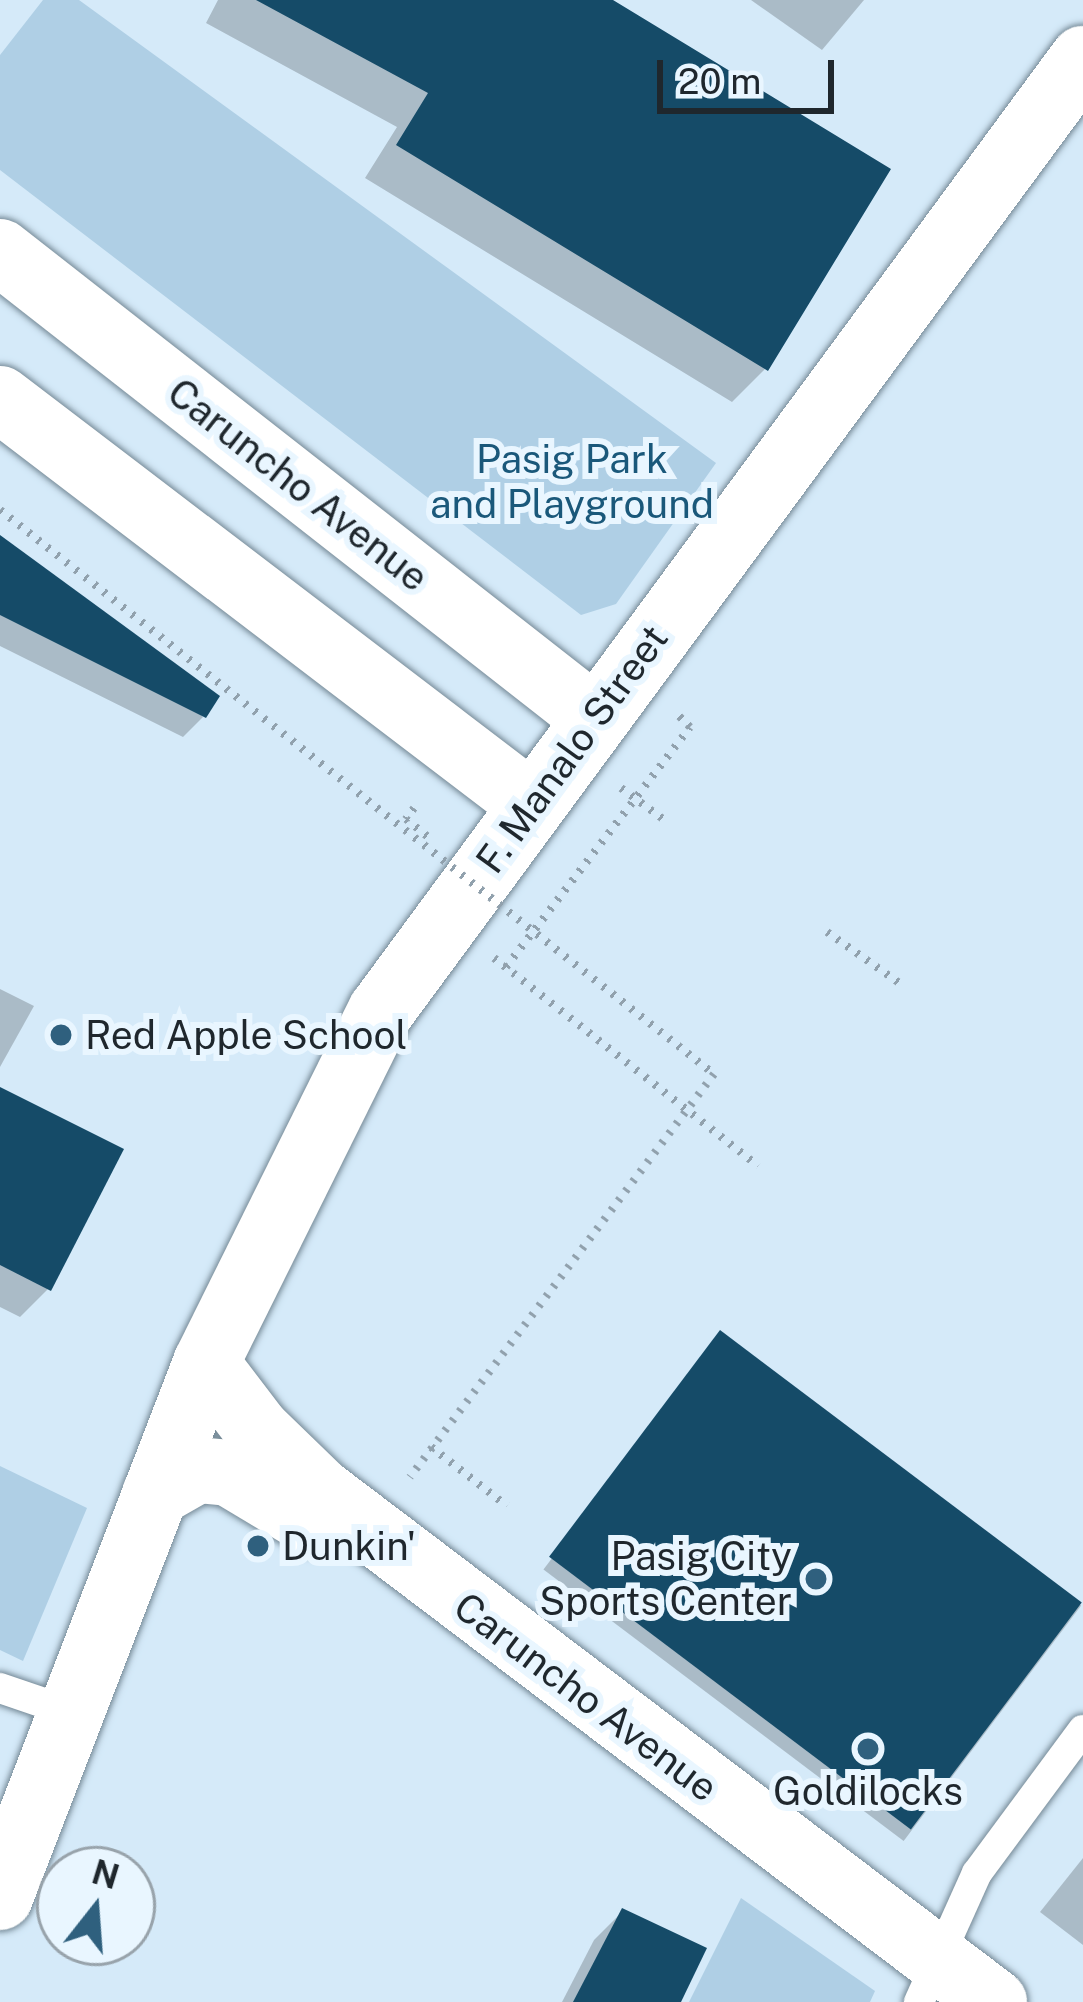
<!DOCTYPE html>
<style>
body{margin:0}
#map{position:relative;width:1083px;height:2002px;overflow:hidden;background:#d5eaf9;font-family:"Public Sans",sans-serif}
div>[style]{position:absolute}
.green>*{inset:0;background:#afcfe5}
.shadow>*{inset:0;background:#0003;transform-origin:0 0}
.building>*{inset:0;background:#154b68;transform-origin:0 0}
.path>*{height:8px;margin-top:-4px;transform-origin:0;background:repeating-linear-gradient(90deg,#91a1ad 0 3px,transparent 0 12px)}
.roads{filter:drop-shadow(0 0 3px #758996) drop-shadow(0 0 3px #758996)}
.lane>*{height:30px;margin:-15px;padding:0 15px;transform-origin:15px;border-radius:15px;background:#fff}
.secondary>*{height:66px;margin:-33px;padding:0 33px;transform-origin:33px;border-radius:33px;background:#fff}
.path-bridge>*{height:8px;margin-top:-4px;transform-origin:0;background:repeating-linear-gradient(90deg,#91a1ad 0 3px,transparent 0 12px)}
.dots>*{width:33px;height:33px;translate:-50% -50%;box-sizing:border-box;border:6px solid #e9f6ff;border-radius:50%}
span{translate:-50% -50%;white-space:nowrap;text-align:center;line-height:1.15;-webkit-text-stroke:12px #e9f6ff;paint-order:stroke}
.park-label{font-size:39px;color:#1a587a}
.street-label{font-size:39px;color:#1f272d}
.poi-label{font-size:39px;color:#1f272d}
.left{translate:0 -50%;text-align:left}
.right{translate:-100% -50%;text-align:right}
.north{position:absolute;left:36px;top:1846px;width:120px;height:120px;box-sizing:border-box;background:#e9f6ff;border:3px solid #98a3ab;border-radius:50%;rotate:17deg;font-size:33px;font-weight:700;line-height:48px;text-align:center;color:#1f272d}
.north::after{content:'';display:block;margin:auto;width:42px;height:54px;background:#2f607e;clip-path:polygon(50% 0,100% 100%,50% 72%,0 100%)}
.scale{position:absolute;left:657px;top:60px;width:177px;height:54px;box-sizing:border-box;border:6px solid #1f272d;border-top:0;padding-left:15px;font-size:36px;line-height:42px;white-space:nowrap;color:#1f272d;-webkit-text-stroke:9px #e9f6ff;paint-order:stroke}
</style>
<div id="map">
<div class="green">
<i style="clip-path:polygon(43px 0,79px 0,716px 463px,616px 604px,581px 615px,0 170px,0 55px)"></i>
<i style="clip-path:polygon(0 1466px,87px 1508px,23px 1661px,0 1650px)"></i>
<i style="clip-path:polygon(741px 1898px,875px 1991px,870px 2002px,689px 2002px)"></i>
</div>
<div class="shadow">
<i style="clip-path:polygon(218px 0,607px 0,765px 369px,732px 402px,365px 178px,397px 127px,206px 23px)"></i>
<i style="clip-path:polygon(751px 0,864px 0,822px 50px)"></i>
<i style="clip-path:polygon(0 539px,203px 717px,183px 737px,0 646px)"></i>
<i style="clip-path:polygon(0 989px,34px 1006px,0 1067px)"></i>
<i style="clip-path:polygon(0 1091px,48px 1289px,20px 1317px,0 1307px)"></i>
<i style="left:721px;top:1334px;width:451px;height:295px;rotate:37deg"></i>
<i style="clip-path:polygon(1083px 1858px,1083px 1945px,1040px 1912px)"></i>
<i style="clip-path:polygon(623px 1911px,678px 2002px,562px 2002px,594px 1940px)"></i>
</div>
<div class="building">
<i style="clip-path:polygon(256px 0,613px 0,891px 169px,768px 371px,396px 145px,428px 93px)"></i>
<i style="clip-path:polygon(0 535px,220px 696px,206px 718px,0 615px)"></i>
<i style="clip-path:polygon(0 1087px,124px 1149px,51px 1291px,0 1265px)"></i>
<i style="left:720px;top:1330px;width:453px;height:284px;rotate:37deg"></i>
<i style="clip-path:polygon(622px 1908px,707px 1948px,681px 2002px,573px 2002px)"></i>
</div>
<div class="path">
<i style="left:621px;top:788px;width:52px;rotate:36.4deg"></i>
<i style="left:414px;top:808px;width:14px;rotate:126deg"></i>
<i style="left:406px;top:819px;width:33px;rotate:39deg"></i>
<i style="left:827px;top:932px;width:95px;rotate:35.2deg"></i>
<i style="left:494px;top:958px;width:336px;rotate:38.2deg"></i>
<i style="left:506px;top:967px;width:302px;rotate:-52.5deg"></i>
<i style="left:690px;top:727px;width:17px;rotate:-135deg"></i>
<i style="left:431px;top:1447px;width:96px;rotate:37.8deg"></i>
</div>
<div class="roads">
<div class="lane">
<i style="left:0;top:1688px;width:77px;rotate:18.9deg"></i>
<i style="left:919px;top:2002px;width:141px;rotate:-65.8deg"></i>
<i style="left:977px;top:1873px;width:178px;rotate:-53.5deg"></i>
</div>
<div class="secondary">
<i style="left:0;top:252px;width:756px;rotate:38.07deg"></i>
<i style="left:0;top:399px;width:668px;rotate:37.33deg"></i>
<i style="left:206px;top:1363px;width:84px;rotate:52.7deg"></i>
<i style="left:257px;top:1430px;width:88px;rotate:44.1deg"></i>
<i style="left:320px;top:1491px;width:846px;rotate:37.17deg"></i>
<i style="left:155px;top:1494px;width:48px;rotate:-29.7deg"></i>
<i style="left:197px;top:1470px;width:32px;rotate:5deg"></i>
<i style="left:229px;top:1473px;width:96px;rotate:30.9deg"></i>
<i style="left:0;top:1897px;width:572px;rotate:-68.9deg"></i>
<i style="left:206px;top:1363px;width:393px;rotate:-63.6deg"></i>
<i style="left:381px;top:1011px;width:1183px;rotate:-53.6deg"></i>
</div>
</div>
<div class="path-bridge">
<i style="left:0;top:510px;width:910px;rotate:38.31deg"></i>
<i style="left:714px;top:1074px;width:505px;rotate:127.03deg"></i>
</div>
<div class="dots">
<i style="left:61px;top:1035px;background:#2f607e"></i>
<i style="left:258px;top:1546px;background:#2f607e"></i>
<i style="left:816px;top:1579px;background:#2f607e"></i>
<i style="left:868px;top:1749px;background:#2f607e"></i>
</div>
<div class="park-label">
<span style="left:572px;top:482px">Pasig Park<br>and Playground</span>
</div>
<div class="street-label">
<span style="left:298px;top:485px;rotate:38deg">Caruncho Avenue</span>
<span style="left:572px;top:749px;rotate:-54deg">F. Manalo Street</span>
<span style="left:586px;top:1697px;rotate:37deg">Caruncho Avenue</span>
</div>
<div class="poi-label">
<span class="left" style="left:85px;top:1035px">Red Apple School</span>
<span class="left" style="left:282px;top:1546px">Dunkin'</span>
<span class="right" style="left:792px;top:1579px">Pasig City<br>Sports Center</span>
<span style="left:868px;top:1791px">Goldilocks</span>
</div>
<div class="north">N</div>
<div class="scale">20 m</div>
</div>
